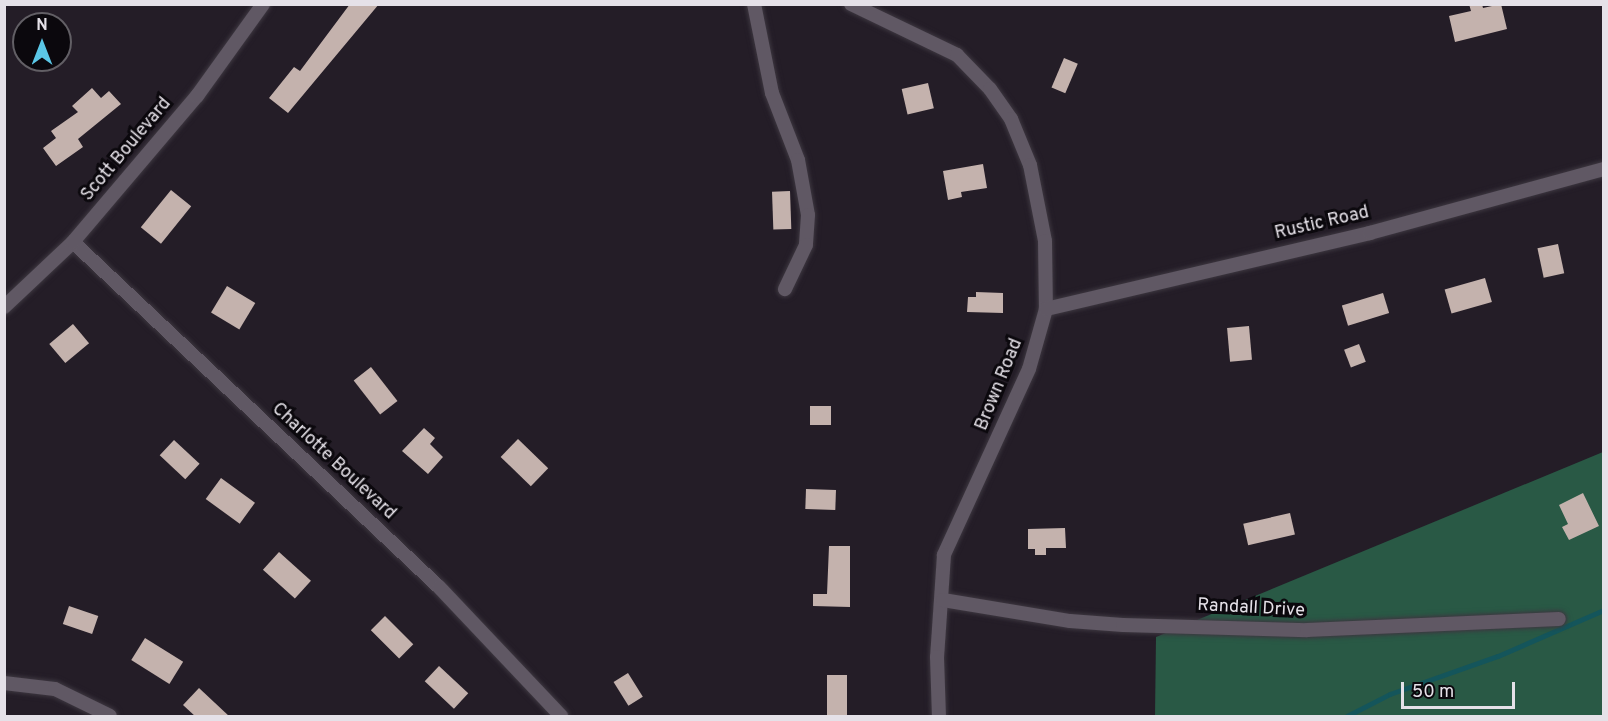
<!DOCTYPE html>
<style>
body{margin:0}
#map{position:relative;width:1608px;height:721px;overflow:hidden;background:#241d27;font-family:Overpass,sans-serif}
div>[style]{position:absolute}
.forest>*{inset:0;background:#295945}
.stream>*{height:4.5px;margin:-2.25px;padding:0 2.25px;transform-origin:2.25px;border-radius:2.25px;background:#14555b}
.building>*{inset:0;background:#c4b2ad;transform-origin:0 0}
.roads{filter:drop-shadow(0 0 2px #3d3740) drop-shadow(0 0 2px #3d3740)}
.street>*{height:14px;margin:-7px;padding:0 7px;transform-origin:7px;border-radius:7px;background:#605864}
span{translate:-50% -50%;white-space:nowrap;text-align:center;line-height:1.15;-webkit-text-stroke:6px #0b080d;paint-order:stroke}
.street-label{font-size:18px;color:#e5e1e8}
.frame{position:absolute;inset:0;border:6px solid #e5e1e8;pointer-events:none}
.north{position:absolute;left:12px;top:12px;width:60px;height:60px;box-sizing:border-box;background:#0b080d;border:2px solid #625f65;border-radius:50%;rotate:0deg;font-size:16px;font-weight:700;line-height:24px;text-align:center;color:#e5e1e8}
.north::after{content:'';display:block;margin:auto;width:21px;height:27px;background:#5bc7e7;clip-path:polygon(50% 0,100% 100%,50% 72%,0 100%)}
.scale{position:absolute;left:1401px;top:682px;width:114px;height:27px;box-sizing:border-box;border:3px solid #e5e1e8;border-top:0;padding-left:8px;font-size:18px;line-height:21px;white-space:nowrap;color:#e5e1e8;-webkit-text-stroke:4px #0b080d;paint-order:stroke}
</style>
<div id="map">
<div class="forest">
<i style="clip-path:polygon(1603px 452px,1603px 716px,1155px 716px,1156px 637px)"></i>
</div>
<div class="stream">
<i style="left:1347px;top:716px;width:48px;rotate:-27.1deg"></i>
<i style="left:1390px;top:694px;width:114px;rotate:-19.4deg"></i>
<i style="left:1498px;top:656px;width:116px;rotate:-23.5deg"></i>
</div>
<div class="building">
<i style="clip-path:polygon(350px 4px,379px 4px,288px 113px,269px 98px,294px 67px,300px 71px)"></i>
<i style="clip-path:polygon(1469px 4px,1482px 4px,1483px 8px,1501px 4px,1507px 29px,1455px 42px,1449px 16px,1471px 11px)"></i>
<i style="left:1064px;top:58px;width:15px;height:32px;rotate:23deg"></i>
<i style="left:928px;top:83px;width:26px;height:27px;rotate:77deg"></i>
<i style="clip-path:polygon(92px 88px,101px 98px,109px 91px,121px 104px,78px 139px,83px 147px,56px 166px,43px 148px,56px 138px,51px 131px,78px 112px,72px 106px)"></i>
<i style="clip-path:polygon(983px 164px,987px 188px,961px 192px,962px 197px,948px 200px,943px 171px)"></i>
<i style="left:171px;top:190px;width:26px;height:48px;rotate:39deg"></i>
<i style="left:790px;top:191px;width:38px;height:18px;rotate:88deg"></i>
<i style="left:1558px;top:244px;width:30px;height:21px;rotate:78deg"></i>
<i style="left:1485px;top:278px;width:25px;height:42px;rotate:74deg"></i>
<i style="left:227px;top:286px;width:33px;height:31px;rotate:31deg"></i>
<i style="clip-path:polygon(976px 292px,1003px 293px,1003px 313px,967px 312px,968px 297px,976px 297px)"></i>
<i style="left:1383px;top:293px;width:21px;height:43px;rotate:73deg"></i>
<i style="left:73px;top:324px;width:25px;height:31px;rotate:50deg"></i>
<i style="left:1249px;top:326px;width:34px;height:22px;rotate:85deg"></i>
<i style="left:1359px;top:344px;width:19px;height:16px;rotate:69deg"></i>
<i style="left:371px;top:367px;width:43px;height:22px;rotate:52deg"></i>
<i style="left:810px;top:406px;width:21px;height:19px"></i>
<i style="clip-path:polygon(424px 428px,435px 438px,430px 444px,443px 457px,428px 474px,402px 451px)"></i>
<i style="left:518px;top:439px;width:42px;height:25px;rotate:44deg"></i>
<i style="left:174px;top:440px;width:35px;height:21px;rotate:43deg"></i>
<i style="left:221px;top:478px;width:42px;height:26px;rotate:36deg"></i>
<i style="left:806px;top:489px;width:30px;height:20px;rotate:2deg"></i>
<i style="clip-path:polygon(1583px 493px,1599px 526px,1569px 540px,1562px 527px,1568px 524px,1559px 505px)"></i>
<i style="left:1290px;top:513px;width:22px;height:48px;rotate:77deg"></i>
<i style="clip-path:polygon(1065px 528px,1066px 548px,1046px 548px,1046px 555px,1035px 555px,1035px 549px,1028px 549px,1028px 529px)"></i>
<i style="clip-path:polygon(829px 546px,850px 546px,850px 607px,813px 606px,813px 594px,827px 594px)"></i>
<i style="left:279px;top:552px;width:43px;height:24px;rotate:42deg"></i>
<i style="left:69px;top:606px;width:31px;height:19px;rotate:19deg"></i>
<i style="left:385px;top:616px;width:40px;height:20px;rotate:45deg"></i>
<i style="left:145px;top:638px;width:45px;height:26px;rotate:32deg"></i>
<i style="left:439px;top:666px;width:40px;height:21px;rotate:43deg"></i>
<i style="left:628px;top:673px;width:28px;height:17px;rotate:58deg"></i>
<i style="left:827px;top:675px;width:20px;height:42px"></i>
<i style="clip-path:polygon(199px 688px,230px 717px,196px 717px,183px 705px)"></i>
</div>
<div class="roads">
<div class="street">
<i style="left:754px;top:4px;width:91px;rotate:78.6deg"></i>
<i style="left:772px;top:93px;width:72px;rotate:68.8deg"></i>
<i style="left:798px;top:160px;width:56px;rotate:79.7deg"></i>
<i style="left:808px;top:215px;width:30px;rotate:94deg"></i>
<i style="left:806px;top:245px;width:49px;rotate:115.5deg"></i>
<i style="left:851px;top:4px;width:118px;rotate:25.7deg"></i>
<i style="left:957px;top:55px;width:47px;rotate:45.9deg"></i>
<i style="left:990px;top:89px;width:37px;rotate:55deg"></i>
<i style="left:1011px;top:119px;width:50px;rotate:67.6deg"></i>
<i style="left:1030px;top:165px;width:77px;rotate:78.8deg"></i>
<i style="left:1045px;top:241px;width:68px;rotate:89.2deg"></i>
<i style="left:1046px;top:309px;width:62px;rotate:105.8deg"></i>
<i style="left:1029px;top:369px;width:205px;rotate:114.6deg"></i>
<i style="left:944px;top:555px;width:102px;rotate:93.9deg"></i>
<i style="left:937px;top:657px;width:59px;rotate:88.1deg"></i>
<i style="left:73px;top:242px;width:503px;rotate:43.31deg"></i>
<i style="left:439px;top:587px;width:178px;rotate:46.6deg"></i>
<i style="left:4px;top:307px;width:95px;rotate:-43.3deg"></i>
<i style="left:73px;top:242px;width:192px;rotate:-49.7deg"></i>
<i style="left:197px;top:96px;width:113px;rotate:-54.3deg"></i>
<i style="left:1046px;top:309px;width:333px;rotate:-13.2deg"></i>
<i style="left:1370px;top:233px;width:243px;rotate:-15.3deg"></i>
<i style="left:943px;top:600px;width:129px;rotate:9.4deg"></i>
<i style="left:1070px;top:621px;width:53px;rotate:4.3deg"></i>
<i style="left:1123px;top:625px;width:184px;rotate:1.6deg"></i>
<i style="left:1307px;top:630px;width:252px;rotate:-2.5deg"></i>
<i style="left:4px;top:683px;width:51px;rotate:6.7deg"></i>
<i style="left:55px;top:689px;width:61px;rotate:26.1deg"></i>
</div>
</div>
<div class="street-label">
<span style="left:127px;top:150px;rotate:-50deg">Scott Boulevard</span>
<span style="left:1322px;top:224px;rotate:-13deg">Rustic Road</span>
<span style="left:1000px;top:385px;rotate:-68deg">Brown Road</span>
<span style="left:333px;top:462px;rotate:43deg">Charlotte Boulevard</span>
<span style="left:1251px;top:609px;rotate:3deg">Randall Drive</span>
</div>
<div class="frame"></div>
<div class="north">N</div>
<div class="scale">50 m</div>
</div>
